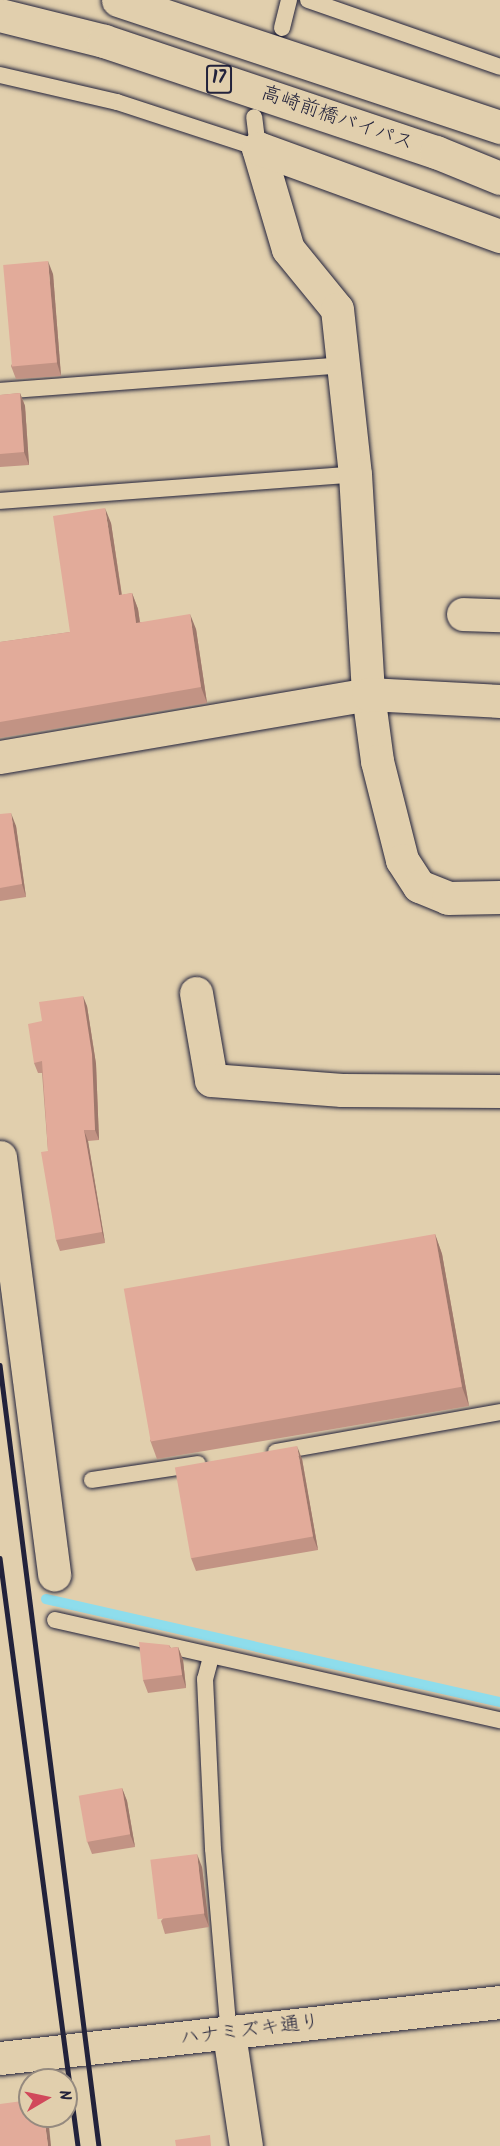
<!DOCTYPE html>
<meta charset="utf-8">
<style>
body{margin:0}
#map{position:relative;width:500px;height:2146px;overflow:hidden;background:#e1cfad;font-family:Kalam,"Klee One",sans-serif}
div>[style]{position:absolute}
.stream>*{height:10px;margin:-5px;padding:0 5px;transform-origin:5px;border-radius:5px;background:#8eddec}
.roads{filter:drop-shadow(0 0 2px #22223b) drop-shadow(0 0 2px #22223b)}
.lane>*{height:16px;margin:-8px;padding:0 8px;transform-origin:8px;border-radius:8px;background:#e1cfad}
.street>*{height:33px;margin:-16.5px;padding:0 16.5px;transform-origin:16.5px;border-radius:16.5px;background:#e1cfad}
.secondary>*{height:33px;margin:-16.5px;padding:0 16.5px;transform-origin:16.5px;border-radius:16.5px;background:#e1cfad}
.highway>*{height:33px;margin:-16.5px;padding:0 16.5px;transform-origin:16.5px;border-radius:16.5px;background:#e1cfad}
.rail>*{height:4.5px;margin:-2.25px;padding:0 2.25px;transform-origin:2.25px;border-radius:2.25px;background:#22223b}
.wall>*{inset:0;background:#c29384}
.shaded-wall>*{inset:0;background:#9e786c}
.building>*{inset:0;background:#e2ab9a;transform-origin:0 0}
span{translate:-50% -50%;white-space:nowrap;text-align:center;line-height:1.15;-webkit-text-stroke:5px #e1cfad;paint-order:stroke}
.shield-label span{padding:2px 4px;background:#e1cfad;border:2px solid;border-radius:4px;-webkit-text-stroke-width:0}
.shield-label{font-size:18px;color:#22223b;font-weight:700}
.street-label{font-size:20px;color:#22223b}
.north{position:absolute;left:18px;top:2068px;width:60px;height:60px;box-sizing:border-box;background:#e1cfad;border:2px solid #958a7f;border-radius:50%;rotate:81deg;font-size:16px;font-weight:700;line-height:24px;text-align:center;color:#22223b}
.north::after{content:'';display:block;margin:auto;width:21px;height:27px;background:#d1495b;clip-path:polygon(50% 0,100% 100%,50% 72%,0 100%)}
</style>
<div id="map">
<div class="stream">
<i style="left:46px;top:1599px;width:466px;rotate:12.8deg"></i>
</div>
<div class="roads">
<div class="lane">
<i style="left:308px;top:0;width:203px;rotate:19.2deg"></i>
<i style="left:282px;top:28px;width:29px;rotate:-76deg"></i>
<i style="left:0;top:75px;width:120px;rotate:13deg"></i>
<i style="left:117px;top:102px;width:148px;rotate:18.1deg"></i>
<i style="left:258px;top:148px;width:31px;rotate:-97deg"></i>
<i style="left:0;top:391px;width:345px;rotate:-4.3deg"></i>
<i style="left:0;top:501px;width:356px;rotate:-4.3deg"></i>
<i style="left:276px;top:1452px;width:228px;rotate:-10.1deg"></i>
<i style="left:92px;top:1480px;width:107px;rotate:-8.6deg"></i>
<i style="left:55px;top:1620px;width:456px;rotate:12.7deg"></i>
<i style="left:211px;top:1657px;width:23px;rotate:105deg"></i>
<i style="left:205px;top:1679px;width:170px;rotate:87.3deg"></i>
<i style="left:213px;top:1849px;width:186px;rotate:85.1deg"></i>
</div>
<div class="street">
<i style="left:258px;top:148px;width:105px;rotate:73.5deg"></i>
<i style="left:288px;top:249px;width:77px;rotate:50.8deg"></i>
<i style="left:337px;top:309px;width:166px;rotate:83.8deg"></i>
<i style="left:355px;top:474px;width:220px;rotate:86.6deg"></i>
<i style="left:368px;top:694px;width:68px;rotate:82.3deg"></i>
<i style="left:377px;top:761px;width:102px;rotate:75.8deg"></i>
<i style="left:402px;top:860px;width:31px;rotate:57deg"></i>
<i style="left:419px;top:886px;width:31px;rotate:22deg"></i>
<i style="left:448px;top:898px;width:52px;rotate:-1.1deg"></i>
<i style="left:258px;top:148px;width:258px;rotate:20deg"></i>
<i style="left:463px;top:614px;width:37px;rotate:2deg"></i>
<i style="left:0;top:757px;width:373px;rotate:-9.7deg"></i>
<i style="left:368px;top:694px;width:132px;rotate:3deg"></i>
<i style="left:196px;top:993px;width:88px;rotate:80.2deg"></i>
<i style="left:211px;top:1080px;width:131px;rotate:4.4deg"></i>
<i style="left:342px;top:1090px;width:158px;rotate:0.4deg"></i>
<i style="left:0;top:1157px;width:421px;rotate:82.6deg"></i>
<i style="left:229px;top:2034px;width:113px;rotate:81.4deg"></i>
</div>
<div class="secondary">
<i style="left:0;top:2058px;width:503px;rotate:-6.39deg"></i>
</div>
<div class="highway">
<i style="left:118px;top:0;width:403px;rotate:18.4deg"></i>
<i style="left:0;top:15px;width:107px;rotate:14deg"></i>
<i style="left:104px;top:41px;width:350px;rotate:18.5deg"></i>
<i style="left:436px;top:152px;width:69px;rotate:22.1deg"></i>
</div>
</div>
<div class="rail">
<i style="left:0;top:1365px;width:787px;rotate:82.78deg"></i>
<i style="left:0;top:1558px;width:593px;rotate:82.44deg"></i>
</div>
<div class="wall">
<i style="clip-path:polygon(53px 274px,61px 376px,16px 379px,11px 366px)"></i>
<i style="clip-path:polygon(20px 393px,25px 406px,29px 465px,0 467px,0 395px)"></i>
<i style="clip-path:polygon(111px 523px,122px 595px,132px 593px,138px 609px,140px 622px,196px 629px,207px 703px,0 738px,0 642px,70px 632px)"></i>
<i style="clip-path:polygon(0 814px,16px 826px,26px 897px,0 901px)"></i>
<i style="clip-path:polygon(87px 1006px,96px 1064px,99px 1140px,88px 1141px,105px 1243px,60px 1251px,56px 1240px,48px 1151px,42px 1073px,38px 1073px,34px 1063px,42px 1021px)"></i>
<i style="clip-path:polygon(435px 1234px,442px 1254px,469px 1406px,157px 1459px,150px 1440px)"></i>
<i style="clip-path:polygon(302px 1459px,318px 1550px,196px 1571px,191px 1558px)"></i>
<i style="clip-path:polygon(169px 1645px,171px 1648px,178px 1647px,183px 1660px,186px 1688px,148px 1693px,143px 1680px)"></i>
<i style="clip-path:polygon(122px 1788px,127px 1801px,135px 1847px,92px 1854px,87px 1841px)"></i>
<i style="clip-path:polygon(202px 1867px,209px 1927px,165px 1934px,161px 1921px)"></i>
</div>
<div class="shaded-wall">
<i style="clip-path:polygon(48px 261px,53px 274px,61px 376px,57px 363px)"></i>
<i style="clip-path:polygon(20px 393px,25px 406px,29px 465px,24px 452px)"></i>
<i style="clip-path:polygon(105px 508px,111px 523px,124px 611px,119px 595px)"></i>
<i style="clip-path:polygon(132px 593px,138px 609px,142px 638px,136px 623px)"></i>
<i style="clip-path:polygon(190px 614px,196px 629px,207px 703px,201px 687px)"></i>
<i style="clip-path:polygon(11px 813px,16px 826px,26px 897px,22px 884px)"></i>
<i style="clip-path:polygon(83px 996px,87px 1006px,96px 1064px,99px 1140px,95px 1130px)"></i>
<i style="clip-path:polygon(84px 1130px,88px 1141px,105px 1243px,102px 1232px)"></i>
<i style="clip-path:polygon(435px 1234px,442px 1254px,469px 1406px,462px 1387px)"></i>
<i style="clip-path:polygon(297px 1446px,302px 1459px,318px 1550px,313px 1537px)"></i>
<i style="clip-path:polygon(178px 1647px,183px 1660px,186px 1688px,182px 1675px)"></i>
<i style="clip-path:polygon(122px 1788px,127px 1801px,135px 1847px,130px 1834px)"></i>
<i style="clip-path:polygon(197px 1854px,202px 1867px,209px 1927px,204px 1914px)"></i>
<i style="clip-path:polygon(44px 2116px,48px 2116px,51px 2146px,48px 2146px)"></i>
</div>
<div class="building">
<i style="left:48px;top:261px;width:102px;height:45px;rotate:85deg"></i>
<i style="clip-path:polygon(20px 393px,24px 452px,0 454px,0 395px)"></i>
<i style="clip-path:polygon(105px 508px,119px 595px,132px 593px,136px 623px,190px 614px,201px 687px,0 722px,0 642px,70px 632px,53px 516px)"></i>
<i style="clip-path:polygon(11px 813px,22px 884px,0 888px,0 814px)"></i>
<i style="clip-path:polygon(83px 996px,92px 1054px,95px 1130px,84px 1130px,102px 1232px,56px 1240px,41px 1152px,48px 1151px,42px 1061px,34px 1063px,28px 1024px,42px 1021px,39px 1002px)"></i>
<i style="left:435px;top:1234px;width:155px;height:316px;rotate:80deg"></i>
<i style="left:297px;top:1446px;width:92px;height:124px;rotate:80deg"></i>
<i style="clip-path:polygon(139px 1642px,169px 1645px,170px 1648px,178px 1647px,182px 1675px,143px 1680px)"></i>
<i style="left:122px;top:1788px;width:47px;height:44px;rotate:80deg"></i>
<i style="left:197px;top:1854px;width:60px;height:47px;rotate:83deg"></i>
<i style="clip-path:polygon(30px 2100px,30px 2116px,44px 2116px,48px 2146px,0 2146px,0 2104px)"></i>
<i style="clip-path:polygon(210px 2135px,211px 2146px,176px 2146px,175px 2140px)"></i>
</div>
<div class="shield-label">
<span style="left:219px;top:79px">17</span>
</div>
<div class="street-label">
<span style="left:337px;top:119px;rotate:19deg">高崎前橋バイパス</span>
<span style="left:250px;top:2031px;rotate:-7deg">ハナミズキ通り</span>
</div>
<div class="north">N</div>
</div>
